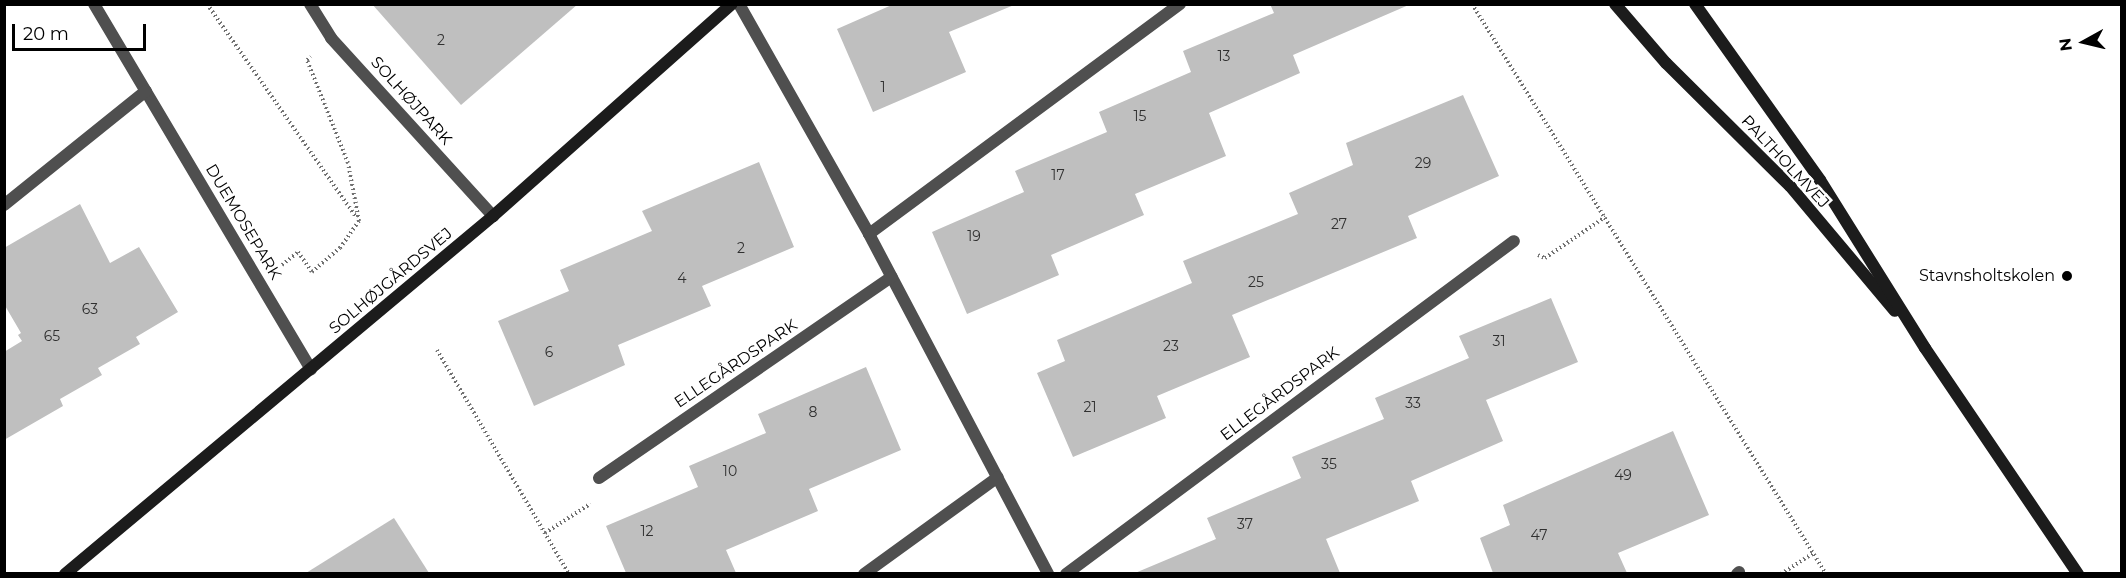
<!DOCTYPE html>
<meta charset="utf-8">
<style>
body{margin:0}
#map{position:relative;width:2126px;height:578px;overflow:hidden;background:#fff;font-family:Montserrat,sans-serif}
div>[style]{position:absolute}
.building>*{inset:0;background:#bfbfbf}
.path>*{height:4px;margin-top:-2px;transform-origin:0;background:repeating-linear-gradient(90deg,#717171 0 1.5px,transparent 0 4.5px)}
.street>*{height:12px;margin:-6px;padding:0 6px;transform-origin:6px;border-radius:6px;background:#4f4f4f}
.secondary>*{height:12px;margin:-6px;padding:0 6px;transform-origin:6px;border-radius:6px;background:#1c1c1c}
.dots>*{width:16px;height:16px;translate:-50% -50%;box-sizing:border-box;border:3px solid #fff;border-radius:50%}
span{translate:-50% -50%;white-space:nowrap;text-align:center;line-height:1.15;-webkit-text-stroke:5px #fff;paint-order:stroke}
.number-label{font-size:14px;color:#303030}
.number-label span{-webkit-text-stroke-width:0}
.street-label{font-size:16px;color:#000}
.poi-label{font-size:16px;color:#000}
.right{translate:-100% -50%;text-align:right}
.frame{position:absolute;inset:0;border:6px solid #000;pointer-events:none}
.north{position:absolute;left:2054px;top:12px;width:60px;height:60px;-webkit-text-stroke:4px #fff;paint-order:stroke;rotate:262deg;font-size:16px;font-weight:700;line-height:24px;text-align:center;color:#000}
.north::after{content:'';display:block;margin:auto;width:21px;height:27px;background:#000;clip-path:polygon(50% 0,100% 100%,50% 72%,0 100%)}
.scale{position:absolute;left:12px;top:24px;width:134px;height:27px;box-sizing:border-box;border:3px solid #000;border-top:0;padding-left:8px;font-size:18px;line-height:21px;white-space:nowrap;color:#000;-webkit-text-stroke:4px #fff;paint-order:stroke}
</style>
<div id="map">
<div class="building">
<i style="clip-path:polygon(372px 4px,578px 4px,461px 105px)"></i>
<i style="clip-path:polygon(894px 4px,1014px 4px,1014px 5px,949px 32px,966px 72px,873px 112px,837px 29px)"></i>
<i style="clip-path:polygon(1270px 4px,1411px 4px,1293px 55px,1300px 73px,1209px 113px,1226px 156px,1135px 194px,1144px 215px,1051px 255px,1059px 275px,967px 314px,932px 232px,1024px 192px,1015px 171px,1107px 132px,1099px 112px,1191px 72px,1183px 51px,1274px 13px)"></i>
<i style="clip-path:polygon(1463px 95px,1499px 176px,1408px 216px,1417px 238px,1232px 315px,1250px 357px,1157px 396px,1166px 418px,1073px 457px,1037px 373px,1065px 361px,1057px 340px,1192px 283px,1183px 261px,1298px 214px,1289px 193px,1353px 165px,1346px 143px)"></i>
<i style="clip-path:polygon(759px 162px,794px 247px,702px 286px,711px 306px,618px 345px,625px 365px,534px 406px,498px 321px,569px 291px,560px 270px,652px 231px,642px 211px)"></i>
<i style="clip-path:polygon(80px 204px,110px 263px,139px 247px,178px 312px,136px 337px,140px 344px,98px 368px,102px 375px,60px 399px,63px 406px,4px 440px,4px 352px,22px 341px,18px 335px,21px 333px,4px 304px,4px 248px)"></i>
<i style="clip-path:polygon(1551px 298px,1578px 362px,1486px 400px,1503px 441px,1411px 481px,1419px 501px,1326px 539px,1340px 573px,1135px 573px,1216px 539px,1207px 518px,1301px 478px,1292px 457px,1384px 419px,1375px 398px,1469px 358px,1459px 336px)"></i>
<i style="clip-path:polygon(866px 367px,901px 450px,809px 489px,818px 511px,726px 550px,736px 573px,626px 573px,606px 526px,698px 487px,689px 466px,766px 433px,758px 414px)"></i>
<i style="clip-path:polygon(1673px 431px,1709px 515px,1618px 553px,1627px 573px,1493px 573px,1480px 538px,1510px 525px,1503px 505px)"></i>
<i style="clip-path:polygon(394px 518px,429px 573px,306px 573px)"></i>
</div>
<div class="path">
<i style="left:207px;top:4px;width:261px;rotate:55deg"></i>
<i style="left:1472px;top:4px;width:671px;rotate:58.16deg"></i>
<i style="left:1538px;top:255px;width:8px;rotate:23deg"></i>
<i style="left:1545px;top:258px;width:73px;rotate:-34.3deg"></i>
<i style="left:282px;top:265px;width:21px;rotate:-39deg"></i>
<i style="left:298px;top:252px;width:24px;rotate:55deg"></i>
<i style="left:312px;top:272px;width:37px;rotate:-41deg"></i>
<i style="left:340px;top:248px;width:33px;rotate:-55deg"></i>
<i style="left:359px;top:221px;width:59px;rotate:-100.7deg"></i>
<i style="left:348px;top:163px;width:111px;rotate:-111.7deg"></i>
<i style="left:307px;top:60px;width:5px;rotate:-37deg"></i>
<i style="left:437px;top:350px;width:260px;rotate:59.5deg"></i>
<i style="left:545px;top:533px;width:54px;rotate:-32.8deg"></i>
<i style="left:1781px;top:574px;width:38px;rotate:-33deg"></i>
</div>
<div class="street">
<i style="left:94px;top:4px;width:425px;rotate:59.3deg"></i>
<i style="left:310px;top:4px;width:40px;rotate:58deg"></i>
<i style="left:331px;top:38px;width:241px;rotate:47.7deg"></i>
<i style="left:739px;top:4px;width:264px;rotate:60.5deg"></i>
<i style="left:869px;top:234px;width:384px;rotate:62.2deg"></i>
<i style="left:4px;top:205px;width:182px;rotate:-38.8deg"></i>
<i style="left:869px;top:234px;width:387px;rotate:-36.5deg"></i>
<i style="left:599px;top:478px;width:355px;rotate:-34.5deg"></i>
<i style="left:864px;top:574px;width:165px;rotate:-35.9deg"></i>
<i style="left:1066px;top:574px;width:558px;rotate:-36.62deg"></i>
<i style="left:1737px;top:574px;width:3px;rotate:-45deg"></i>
</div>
<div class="secondary">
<i style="left:1615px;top:4px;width:78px;rotate:49.2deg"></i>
<i style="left:1666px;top:63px;width:175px;rotate:44.8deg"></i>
<i style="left:1790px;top:186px;width:163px;rotate:50deg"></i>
<i style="left:1695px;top:4px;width:216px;rotate:54.6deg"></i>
<i style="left:1820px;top:180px;width:198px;rotate:58deg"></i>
<i style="left:1925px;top:348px;width:273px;rotate:55.9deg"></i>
<i style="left:65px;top:574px;width:558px;rotate:-39.91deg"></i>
<i style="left:493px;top:216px;width:319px;rotate:-41.6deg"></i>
</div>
<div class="dots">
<i style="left:2067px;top:276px;background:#000"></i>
</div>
<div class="number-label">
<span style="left:441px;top:40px">2</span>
<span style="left:1224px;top:56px">13</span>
<span style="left:883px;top:87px">1</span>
<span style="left:1140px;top:116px">15</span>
<span style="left:1423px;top:163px">29</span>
<span style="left:1058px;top:175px">17</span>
<span style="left:1339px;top:224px">27</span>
<span style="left:974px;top:236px">19</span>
<span style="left:741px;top:248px">2</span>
<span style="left:682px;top:278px">4</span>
<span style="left:1256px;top:282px">25</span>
<span style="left:90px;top:309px">63</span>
<span style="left:52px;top:336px">65</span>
<span style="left:1499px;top:341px">31</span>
<span style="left:1171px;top:346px">23</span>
<span style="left:549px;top:352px">6</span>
<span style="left:1413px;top:403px">33</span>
<span style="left:1090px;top:407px">21</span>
<span style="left:813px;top:412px">8</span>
<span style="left:1329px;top:464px">35</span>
<span style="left:730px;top:471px">10</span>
<span style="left:1623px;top:475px">49</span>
<span style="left:1245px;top:524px">37</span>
<span style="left:647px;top:531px">12</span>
<span style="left:1539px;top:535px">47</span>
</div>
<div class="street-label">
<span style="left:411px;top:101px;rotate:48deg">SOLHØJPARK</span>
<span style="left:1785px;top:162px;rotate:47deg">PALTHOLMVEJ</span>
<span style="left:243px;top:222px;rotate:59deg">DUEMOSEPARK</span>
<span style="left:391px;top:281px;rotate:-40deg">SOLHØJGÅRDSVEJ</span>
<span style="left:736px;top:364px;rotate:-34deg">ELLEGÅRDSPARK</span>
<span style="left:1280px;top:394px;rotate:-37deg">ELLEGÅRDSPARK</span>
</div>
<div class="poi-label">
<span class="right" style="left:2055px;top:276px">Stavnsholtskolen</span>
</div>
<div class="frame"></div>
<div class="north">N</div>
<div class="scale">20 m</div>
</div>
